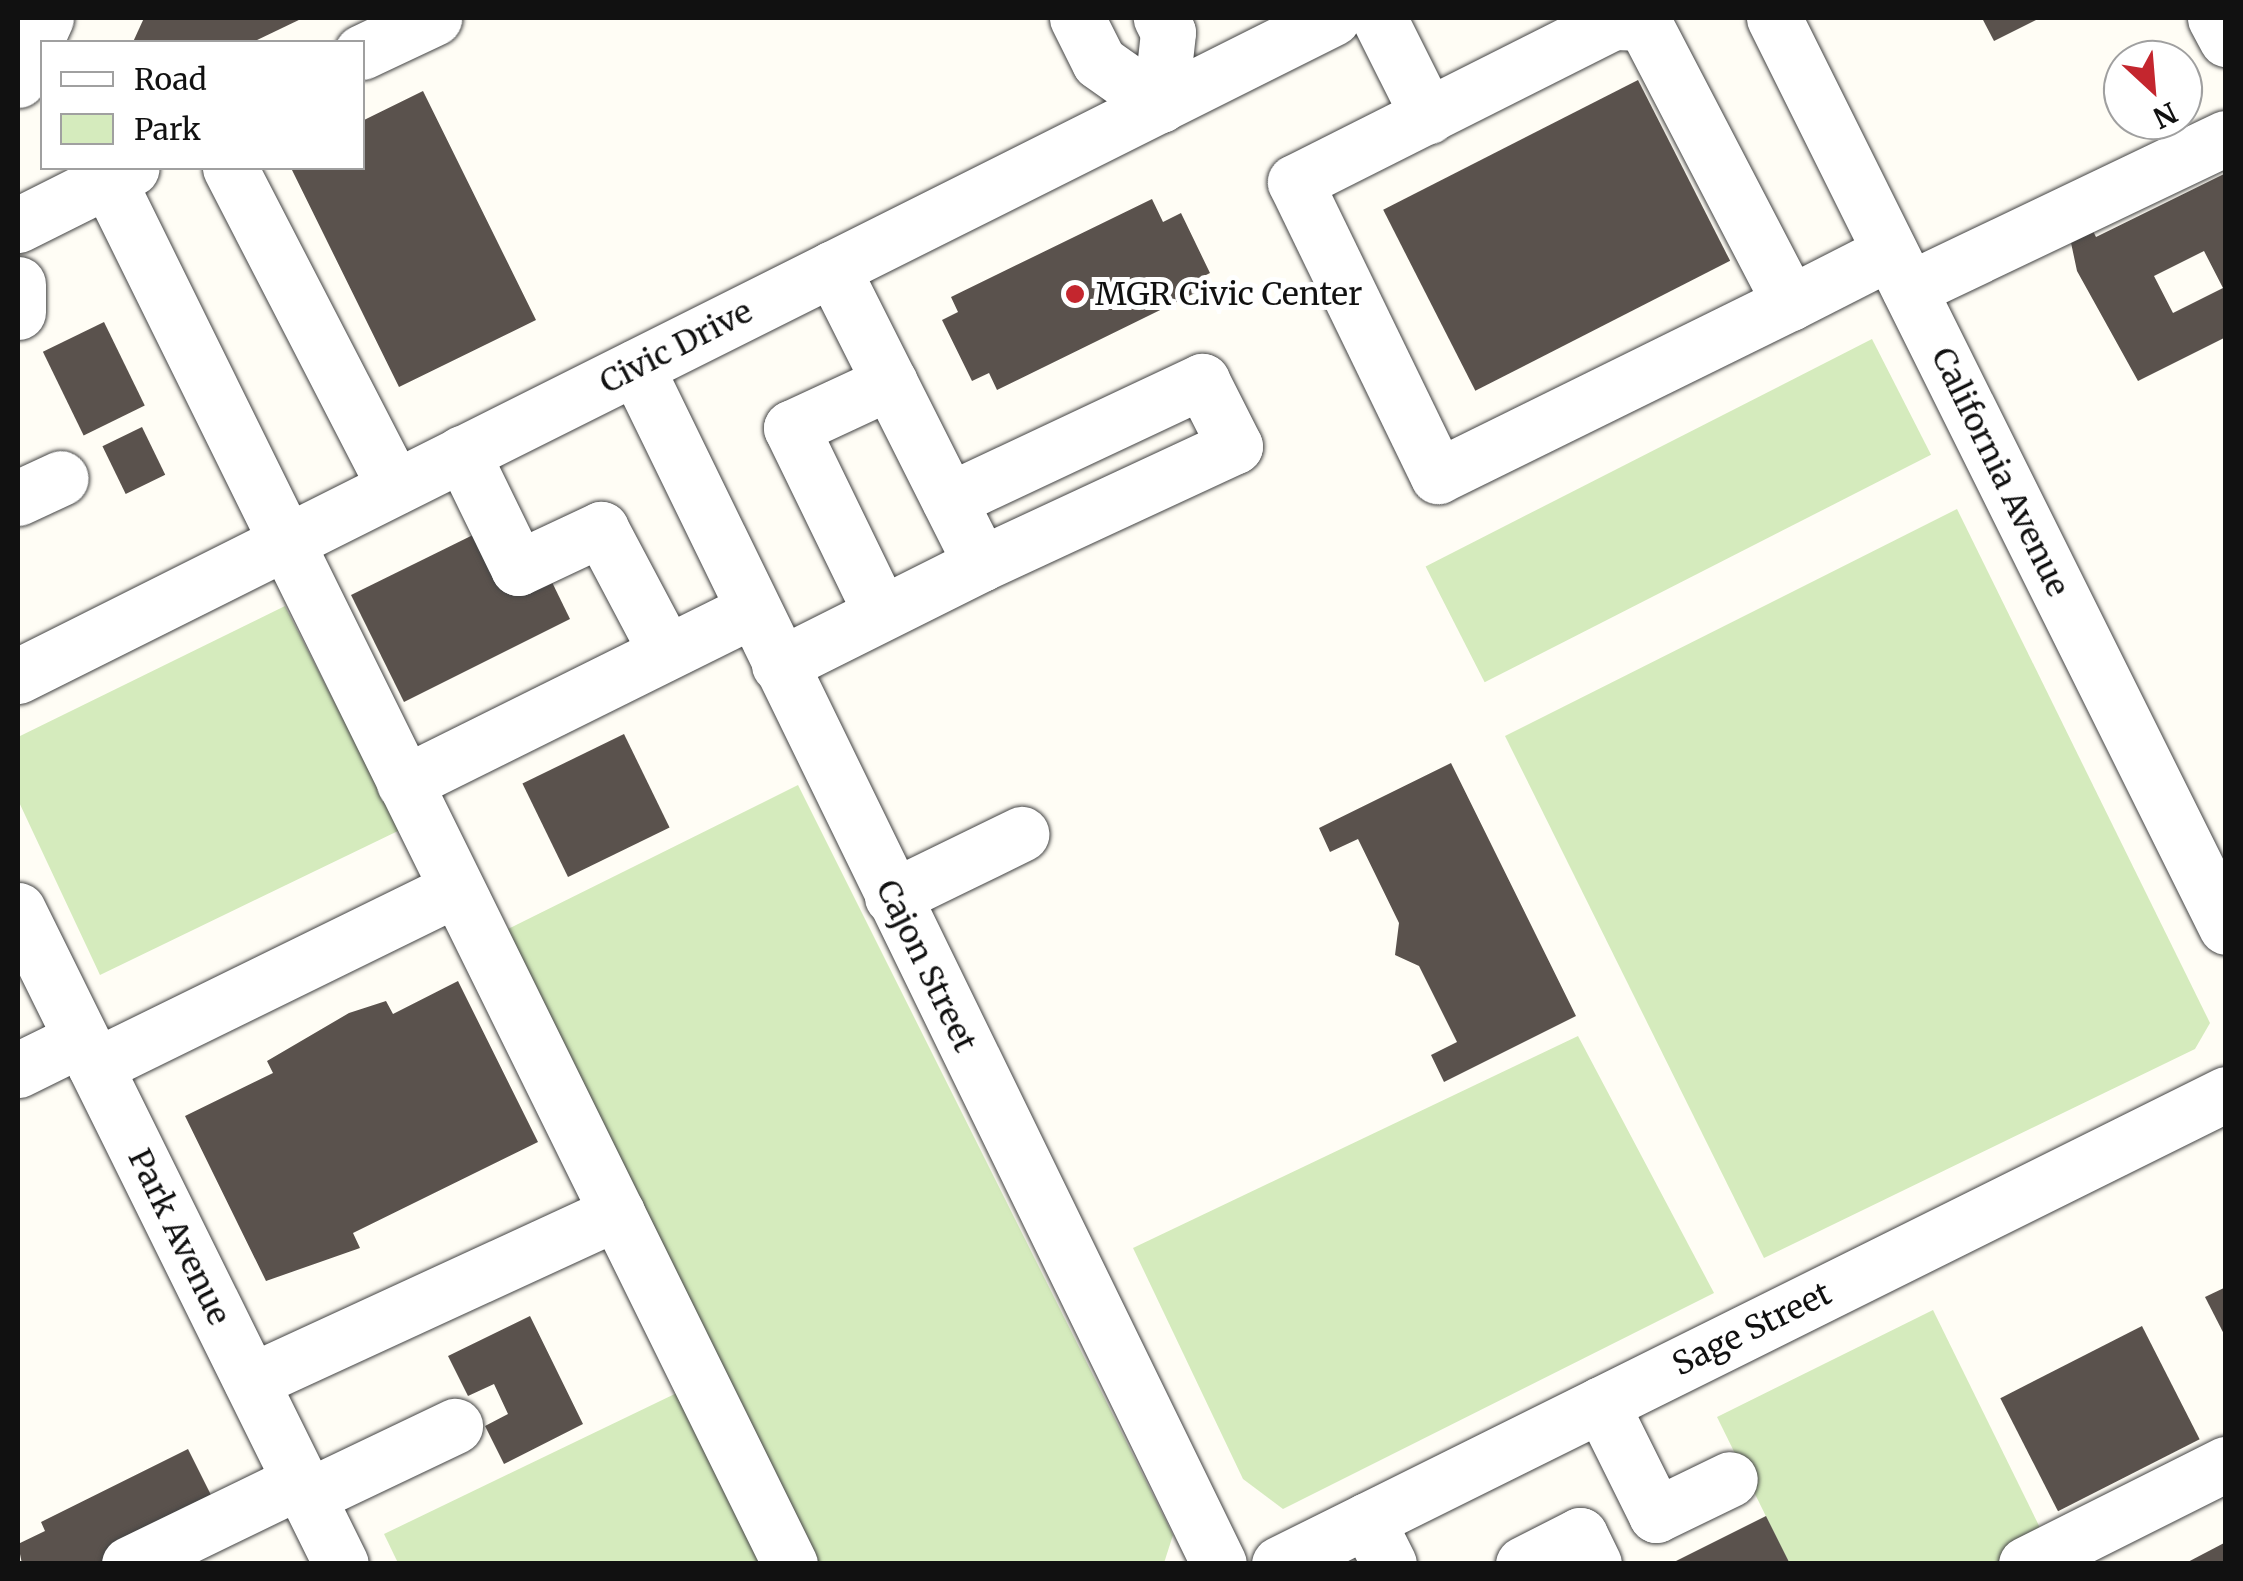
<!DOCTYPE html>
<style>
body{margin:0}
#map{position:relative;width:2243px;height:1581px;overflow:hidden;background:#fffdf5;font-family:Merriweather,serif}
div>[style]{position:absolute}
.green>*{inset:0;background:#d5ebbd;transform-origin:0 0}
.building>*{inset:0;background:#5a524d;transform-origin:0 0}
.roads{filter:drop-shadow(0 0 2px #444) drop-shadow(0 0 2px #444)}
.minor>*{height:55px;margin:-27.5px;padding:0 27.5px;transform-origin:27.5px;border-radius:27.5px;background:#fff}
.dots>*{width:28px;height:28px;translate:-50% -50%;box-sizing:border-box;border:5px solid #fff;border-radius:50%}
span{translate:-50% -50%;white-space:nowrap;text-align:center;line-height:1.15;-webkit-text-stroke:10px #fff;paint-order:stroke}
.poi-label{font-size:32px;color:#111}
.left{translate:0 -50%;text-align:left}
.street-label{font-size:32px;color:#111}
.frame{position:absolute;inset:0;border:20px solid #111;pointer-events:none}
.legend{position:absolute;left:40px;top:40px;width:325px;height:130px;box-sizing:border-box;background:#fff;border:2px solid #a0a0a0;margin:0;padding:12px 18px;list-style:none;font-size:30px;color:#111}
.legend li{display:flex;align-items:center;gap:20px;height:50px}
.legend b{width:50px;border:2px solid #a0a0a0}
.north{position:absolute;left:2103px;top:40px;width:100px;height:100px;box-sizing:border-box;background:#fff;border:2px solid #a0a0a0;border-radius:50%;rotate:154deg;font-size:28px;font-weight:700;line-height:40px;text-align:center;color:#111}
.north::after{content:'';display:block;margin:auto;width:35px;height:45px;background:#c4262e;clip-path:polygon(50% 0,100% 100%,50% 72%,0 100%)}
</style>
<div id="map">
<div class="green">
<i style="left:1872px;top:339px;width:130px;height:501px;rotate:63deg"></i>
<i style="clip-path:polygon(1957px 509px,2210px 1023px,2195px 1049px,1764px 1258px,1505px 736px)"></i>
<i style="clip-path:polygon(285px 606px,400px 830px,100px 975px,18px 800px,18px 737px)"></i>
<i style="clip-path:polygon(798px 785px,1173px 1535px,1164px 1563px,813px 1563px,500px 933px)"></i>
<i style="clip-path:polygon(1578px 1036px,1714px 1293px,1283px 1509px,1243px 1479px,1133px 1248px)"></i>
<i style="clip-path:polygon(1933px 1310px,2047px 1542px,2004px 1563px,1789px 1563px,1717px 1417px)"></i>
<i style="clip-path:polygon(683px 1390px,766px 1563px,398px 1563px,384px 1534px)"></i>
</div>
<div class="building">
<i style="clip-path:polygon(144px 18px,303px 18px,253px 42px,133px 42px)"></i>
<i style="clip-path:polygon(1982px 18px,2040px 18px,1994px 41px)"></i>
<i style="left:1638px;top:80px;width:203px;height:286px;rotate:63deg"></i>
<i style="clip-path:polygon(423px 91px,536px 320px,399px 387px,291px 168px,362px 168px,362px 121px)"></i>
<i style="clip-path:polygon(evenodd,2226px 173px,2226px 337px,2138px 381px,2077px 271px,2070px 238px,2091px 227px,2096px 237px,2226px 173px,2204px 251px,2223px 288px,2173px 313px,2154px 276px,2204px 251px)"></i>
<i style="clip-path:polygon(1152px 199px,1163px 222px,1181px 213px,1210px 273px,1194px 281px,1199px 291px,997px 390px,989px 373px,972px 381px,942px 320px,958px 312px,951px 297px)"></i>
<i style="left:104px;top:322px;width:93px;height:68px;rotate:64deg"></i>
<i style="left:142px;top:427px;width:53px;height:44px;rotate:64deg"></i>
<i style="clip-path:polygon(477px 533px,548px 574px,570px 619px,404px 702px,351px 595px)"></i>
<i style="left:624px;top:734px;width:104px;height:113px;rotate:64deg"></i>
<i style="clip-path:polygon(1451px 763px,1576px 1016px,1444px 1082px,1431px 1055px,1457px 1042px,1419px 966px,1395px 955px,1399px 923px,1358px 839px,1330px 852px,1319px 828px)"></i>
<i style="clip-path:polygon(458px 981px,538px 1142px,353px 1233px,360px 1248px,266px 1281px,185px 1116px,273px 1073px,267px 1061px,349px 1013px,386px 1001px,393px 1014px)"></i>
<i style="clip-path:polygon(2226px 1287px,2226px 1338px,2205px 1297px)"></i>
<i style="clip-path:polygon(530px 1316px,583px 1424px,504px 1464px,485px 1426px,508px 1414px,494px 1384px,468px 1396px,448px 1356px)"></i>
<i style="left:2142px;top:1326px;width:127px;height:159px;rotate:63deg"></i>
<i style="clip-path:polygon(188px 1449px,216px 1505px,99px 1564px,22px 1564px,18px 1544px,45px 1531px,41px 1522px)"></i>
<i style="clip-path:polygon(1766px 1516px,1790px 1564px,1670px 1564px)"></i>
<i style="clip-path:polygon(2226px 1542px,2226px 1564px,2184px 1564px)"></i>
</div>
<div class="roads">
<div class="minor">
<i style="left:1077px;top:18px;width:49px;rotate:63.4deg"></i>
<i style="left:1099px;top:62px;width:75px;rotate:35.2deg"></i>
<i style="left:1379px;top:18px;width:110px;rotate:63.4deg"></i>
<i style="left:1774px;top:18px;width:1015px;rotate:63.56deg"></i>
<i style="left:2215px;top:18px;width:24px;rotate:62deg"></i>
<i style="left:362px;top:52px;width:80px;rotate:-25.3deg"></i>
<i style="left:18px;top:80px;width:68px;rotate:-65.7deg"></i>
<i style="left:1160px;top:105px;width:73px;rotate:-83.7deg"></i>
<i style="left:1168px;top:32px;width:16px;rotate:-117deg"></i>
<i style="left:230px;top:168px;width:359px;rotate:62.7deg"></i>
<i style="left:108px;top:180px;width:1543px;rotate:63.77deg"></i>
<i style="left:18px;top:225px;width:127px;rotate:-26.6deg"></i>
<i style="left:18px;top:284px;width:28px;rotate:90deg"></i>
<i style="left:1909px;top:289px;width:351px;rotate:-25.5deg"></i>
<i style="left:1790px;top:303px;width:316px;rotate:-117.5deg"></i>
<i style="left:1644px;top:23px;width:31px;rotate:-178deg"></i>
<i style="left:1613px;top:22px;width:356px;rotate:153.3deg"></i>
<i style="left:1295px;top:182px;width:327px;rotate:64.1deg"></i>
<i style="left:1438px;top:476px;width:392px;rotate:-26.2deg"></i>
<i style="left:1790px;top:303px;width:112px;rotate:-27deg"></i>
<i style="left:636px;top:367px;width:1331px;rotate:64.03deg"></i>
<i style="left:462px;top:453px;width:128px;rotate:64deg"></i>
<i style="left:518px;top:568px;width:92px;rotate:-25.2deg"></i>
<i style="left:601px;top:529px;width:139px;rotate:62.1deg"></i>
<i style="left:18px;top:498px;width:47px;rotate:-24.9deg"></i>
<i style="left:949px;top:500px;width:280px;rotate:-25.2deg"></i>
<i style="left:1202px;top:381px;width:73px;rotate:63.1deg"></i>
<i style="left:1235px;top:446px;width:280px;rotate:155.1deg"></i>
<i style="left:881px;top:613px;width:206px;rotate:-115.9deg"></i>
<i style="left:791px;top:428px;width:109px;rotate:-24.9deg"></i>
<i style="left:779px;top:665px;width:226px;rotate:-26.6deg"></i>
<i style="left:981px;top:564px;width:331px;rotate:-116.7deg"></i>
<i style="left:18px;top:676px;width:1470px;rotate:-26.58deg"></i>
<i style="left:404px;top:783px;width:389px;rotate:-26.4deg"></i>
<i style="left:892px;top:897px;width:144px;rotate:-26deg"></i>
<i style="left:18px;top:910px;width:729px;rotate:63.72deg"></i>
<i style="left:95px;top:1066px;width:402px;rotate:-26.1deg"></i>
<i style="left:18px;top:1070px;width:70px;rotate:-26.2deg"></i>
<i style="left:251px;top:1381px;width:403px;rotate:-24.7deg"></i>
<i style="left:1601px;top:1404px;width:124px;rotate:63.6deg"></i>
<i style="left:1656px;top:1515px;width:82px;rotate:-25.9deg"></i>
<i style="left:308px;top:1496px;width:163px;rotate:-25.5deg"></i>
<i style="left:1367px;top:1520px;width:49px;rotate:63.4deg"></i>
<i style="left:129px;top:1564px;width:190px;rotate:-25.9deg"></i>
<i style="left:1279px;top:1564px;width:1057px;rotate:-26.4deg"></i>
<i style="left:1523px;top:1564px;width:64px;rotate:-27deg"></i>
<i style="left:1580px;top:1535px;width:32px;rotate:64deg"></i>
<i style="left:2026px;top:1564px;width:224px;rotate:-26.6deg"></i>
</div>
</div>
<div class="dots">
<i style="left:1075px;top:294px;background:#c4262e"></i>
</div>
<div class="poi-label">
<span class="left" style="left:1095px;top:294px">MGR Civic Center</span>
</div>
<div class="street-label">
<span style="left:676px;top:347px;rotate:-27deg">Civic Drive</span>
<span style="left:2000px;top:472px;rotate:64deg">California Avenue</span>
<span style="left:926px;top:966px;rotate:64deg">Cajon Street</span>
<span style="left:179px;top:1237px;rotate:64deg">Park Avenue</span>
<span style="left:1752px;top:1329px;rotate:-26deg">Sage Street</span>
</div>
<div class="frame"></div>
<ul class="legend">
<li><b style="height:12px;background:#fff"></b>Road</li>
<li><b style="height:28px;background:#d5ebbd"></b>Park</li>
</ul>
<div class="north">N</div>
</div>
